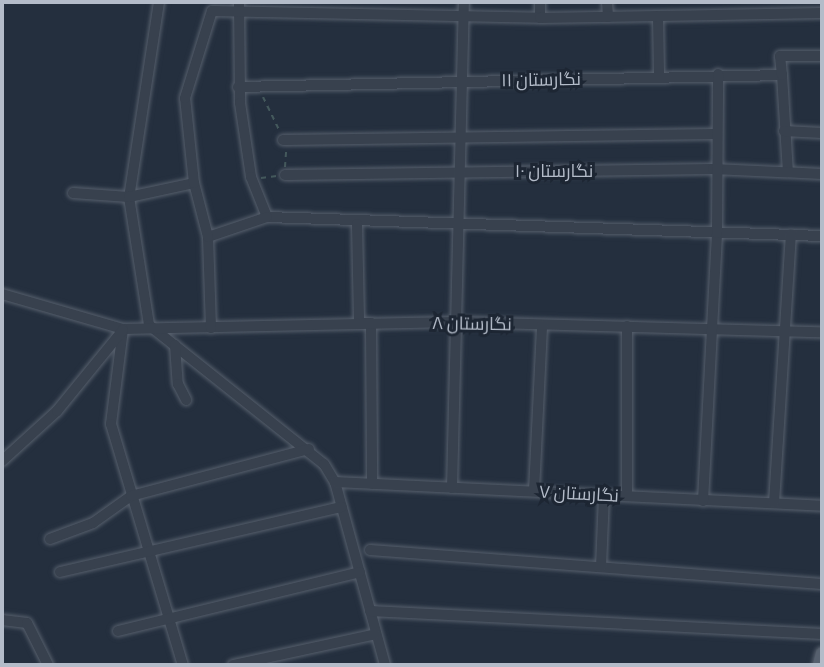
<!DOCTYPE html>
<meta charset="utf-8">
<style>
body{margin:0}
#map{position:relative;width:824px;height:667px;overflow:hidden;background:#242f3e;font-family:Barlow,Cairo,sans-serif}
div>[style]{position:absolute}
.path>*{height:2px;margin-top:-1px;transform-origin:0;background:repeating-linear-gradient(90deg,#44595c 0 5px,transparent 0 10px)}
.roads{filter:drop-shadow(0 0 2px #565f6c) drop-shadow(0 0 2px #565f6c)}
.minor>*{height:10px;margin:-5px;padding:0 5px;transform-origin:5px;border-radius:5px;background:#38414e}
.major>*{height:12px;margin:-6px;padding:0 6px;transform-origin:6px;border-radius:6px;background:#56606e}
span{translate:-50% -50%;white-space:nowrap;text-align:center;line-height:1.15;-webkit-text-stroke:6px #1d2633;paint-order:stroke}
.street-label{font-size:18px;color:#b4bcc9}
.frame{position:absolute;inset:0;border:4px solid #b4bcc9;pointer-events:none}
</style>
<div id="map">
<div class="path">
<i style="left:263px;top:97px;width:37px;rotate:64deg"></i>
<i style="left:285px;top:167px;width:16px;rotate:-86deg"></i>
<i style="left:261px;top:178px;width:16px;rotate:-7deg"></i>
</div>
<div class="roads">
<div class="minor">
<i style="left:159px;top:2px;width:197px;rotate:98.7deg"></i>
<i style="left:129px;top:197px;width:130px;rotate:81.1deg"></i>
<i style="left:149px;top:325px;width:223px;rotate:38.5deg"></i>
<i style="left:324px;top:464px;width:21px;rotate:59deg"></i>
<i style="left:335px;top:482px;width:190px;rotate:74.7deg"></i>
<i style="left:239px;top:2px;width:101px;rotate:89.4deg"></i>
<i style="left:240px;top:103px;width:75px;rotate:81.5deg"></i>
<i style="left:251px;top:177px;width:43px;rotate:68.2deg"></i>
<i style="left:267px;top:217px;width:555px;rotate:1.96deg"></i>
<i style="left:540px;top:2px;width:16px;rotate:90deg"></i>
<i style="left:607px;top:2px;width:15px;rotate:86deg"></i>
<i style="left:658px;top:16px;width:60px;rotate:89deg"></i>
<i style="left:782px;top:75px;width:97px;rotate:86.5deg"></i>
<i style="left:238px;top:87px;width:544px;rotate:-1.26deg"></i>
<i style="left:782px;top:75px;width:19px;rotate:-96deg"></i>
<i style="left:780px;top:56px;width:42px"></i>
<i style="left:784px;top:131px;width:38px;rotate:3deg"></i>
<i style="left:283px;top:140px;width:434px;rotate:-0.8deg"></i>
<i style="left:285px;top:175px;width:428px;rotate:-0.8deg"></i>
<i style="left:713px;top:169px;width:109px;rotate:2.6deg"></i>
<i style="left:73px;top:193px;width:56px;rotate:4.1deg"></i>
<i style="left:129px;top:197px;width:66px;rotate:-12.2deg"></i>
<i style="left:357px;top:224px;width:99px;rotate:88.8deg"></i>
<i style="left:359px;top:323px;width:12px"></i>
<i style="left:371px;top:323px;width:161px;rotate:89.6deg"></i>
<i style="left:208px;top:237px;width:62px;rotate:-18.7deg"></i>
<i style="left:2px;top:294px;width:126px;rotate:16.1deg"></i>
<i style="left:123px;top:329px;width:332px;rotate:-1.2deg"></i>
<i style="left:455px;top:322px;width:367px;rotate:1.6deg"></i>
<i style="left:627px;top:326px;width:169px;rotate:90deg"></i>
<i style="left:211px;top:328px;width:91px;rotate:-91.9deg"></i>
<i style="left:208px;top:237px;width:56px;rotate:-104.5deg"></i>
<i style="left:194px;top:183px;width:85px;rotate:-96deg"></i>
<i style="left:185px;top:98px;width:91px;rotate:-72.8deg"></i>
<i style="left:212px;top:11px;width:328px;rotate:1.2deg"></i>
<i style="left:540px;top:18px;width:282px;rotate:-1deg"></i>
<i style="left:123px;top:329px;width:96px;rotate:97.2deg"></i>
<i style="left:111px;top:424px;width:252px;rotate:73.4deg"></i>
<i style="left:175px;top:345px;width:39px;rotate:86deg"></i>
<i style="left:178px;top:384px;width:18px;rotate:63deg"></i>
<i style="left:2px;top:461px;width:74px;rotate:-42.3deg"></i>
<i style="left:57px;top:411px;width:104px;rotate:-50.8deg"></i>
<i style="left:335px;top:482px;width:488px;rotate:2.8deg"></i>
<i style="left:452px;top:488px;width:486px;rotate:-88.6deg"></i>
<i style="left:534px;top:491px;width:166px;rotate:-87.2deg"></i>
<i style="left:703px;top:501px;width:268px;rotate:-87deg"></i>
<i style="left:717px;top:233px;width:159px;rotate:-89.6deg"></i>
<i style="left:774px;top:503px;width:269px;rotate:-86.4deg"></i>
<i style="left:50px;top:539px;width:46px;rotate:-20.4deg"></i>
<i style="left:93px;top:523px;width:47px;rotate:-35.4deg"></i>
<i style="left:131px;top:496px;width:184px;rotate:-14.8deg"></i>
<i style="left:370px;top:550px;width:453px;rotate:4.3deg"></i>
<i style="left:601px;top:567px;width:73px;rotate:-87.6deg"></i>
<i style="left:60px;top:572px;width:289px;rotate:-13deg"></i>
<i style="left:370px;top:611px;width:453px;rotate:2.9deg"></i>
<i style="left:2px;top:620px;width:25px;rotate:7deg"></i>
<i style="left:27px;top:623px;width:47px;rotate:63.4deg"></i>
<i style="left:118px;top:631px;width:249px;rotate:-13.7deg"></i>
<i style="left:233px;top:665px;width:146px;rotate:-12.2deg"></i>
</div>
<div class="major">
<i style="left:819px;top:665px;width:12px;rotate:-76deg"></i>
</div>
</div>
<div class="street-label">
<span style="left:541px;top:79px;rotate:-1deg">نگارستان ۱۱</span>
<span style="left:554px;top:170px">نگارستان ۱۰</span>
<span style="left:472px;top:323px;rotate:1deg">نگارستان ۸</span>
<span style="left:579px;top:493px;rotate:3deg">نگارستان ۷</span>
</div>
<div class="frame"></div>
</div>
